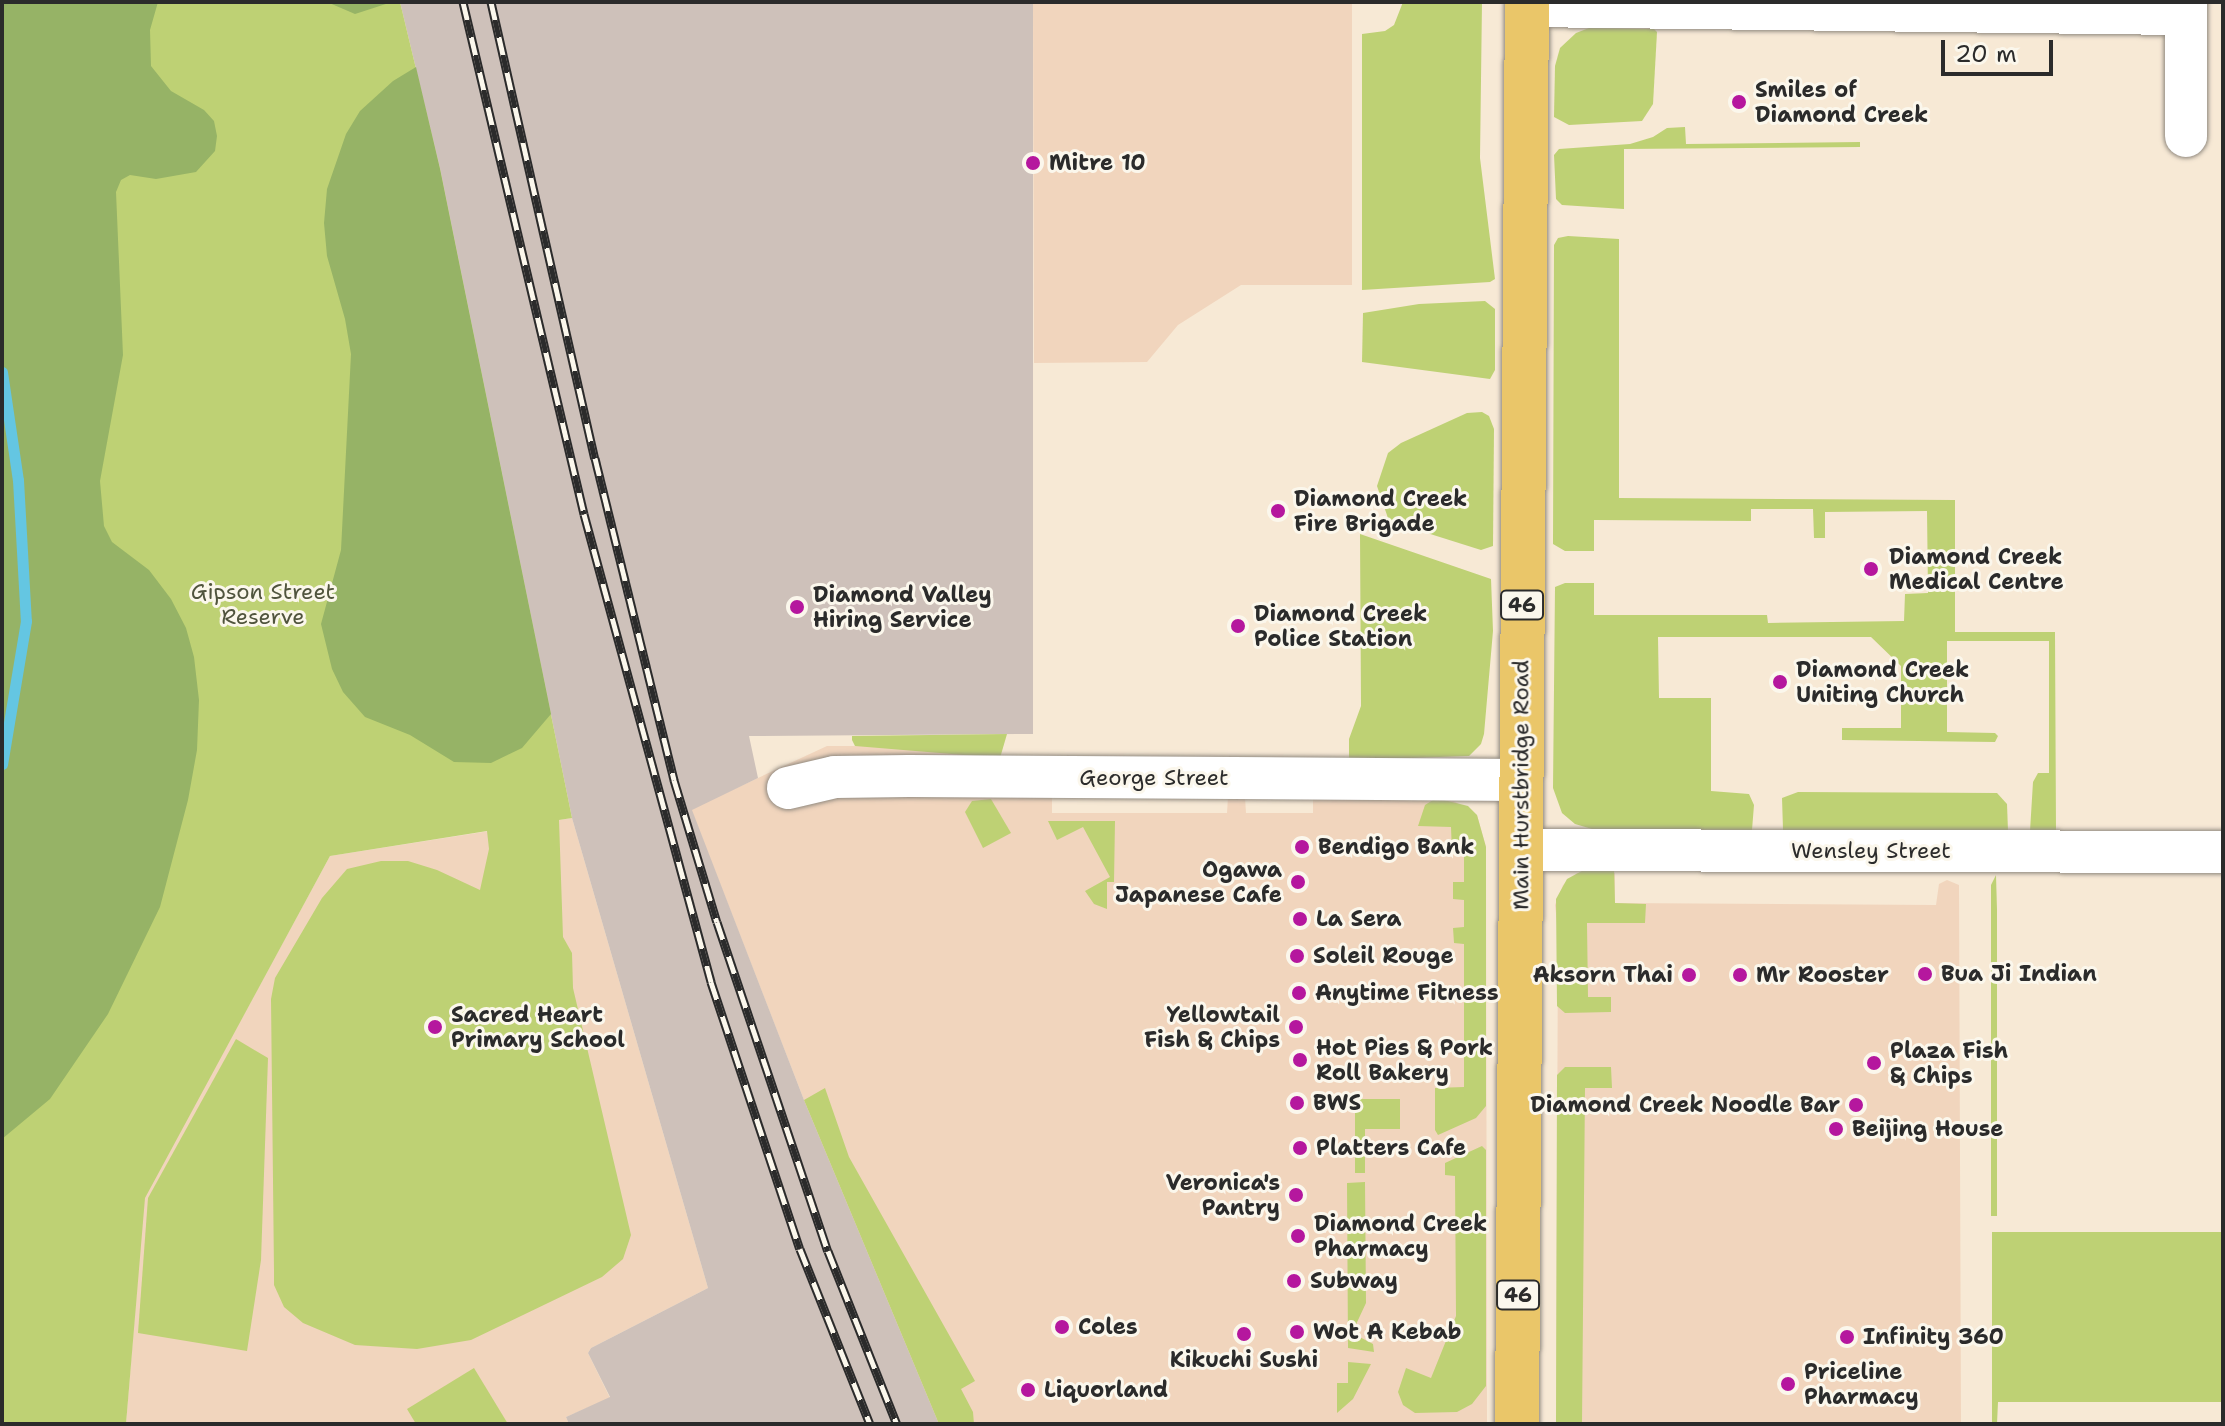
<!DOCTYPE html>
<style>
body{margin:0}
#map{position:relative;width:2225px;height:1426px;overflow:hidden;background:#f7e9d5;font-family:"Shantell Sans",sans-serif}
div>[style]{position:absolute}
.built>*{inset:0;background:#f1d5bd}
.industrial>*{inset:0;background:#cec1ba}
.green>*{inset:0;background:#bed174}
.forest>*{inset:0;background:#96b366}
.stream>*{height:11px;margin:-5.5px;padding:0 5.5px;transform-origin:5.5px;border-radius:5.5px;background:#64c6e2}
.roads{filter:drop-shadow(0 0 2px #918a80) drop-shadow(0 0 2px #918a80)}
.minor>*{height:42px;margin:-21px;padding:0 21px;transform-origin:21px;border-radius:21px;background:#fff}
.major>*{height:44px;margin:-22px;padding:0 22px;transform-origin:22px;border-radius:22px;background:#eac669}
.rail>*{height:9px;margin-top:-4.5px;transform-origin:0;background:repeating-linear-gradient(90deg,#fbf7ec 0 18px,#2b2b2b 0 36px);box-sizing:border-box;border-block:2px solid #2b2b2b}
.dots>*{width:22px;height:22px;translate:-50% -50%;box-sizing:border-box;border:4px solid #fbf7ec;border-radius:50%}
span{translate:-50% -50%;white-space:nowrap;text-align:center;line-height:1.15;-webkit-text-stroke:6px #fbf7ec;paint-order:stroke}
.shield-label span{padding:2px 6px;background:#fbf7ec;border:2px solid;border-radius:6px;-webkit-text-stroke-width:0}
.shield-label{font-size:20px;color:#2b2b2b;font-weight:700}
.poi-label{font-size:22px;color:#2b2b2b;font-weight:700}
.left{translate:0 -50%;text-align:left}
.right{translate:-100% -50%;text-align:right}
.park-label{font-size:22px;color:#50543d}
.street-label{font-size:22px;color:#2b2b2b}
.frame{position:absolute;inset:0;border:4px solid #2b2b2b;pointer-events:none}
.scale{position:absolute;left:1941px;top:40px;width:112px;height:36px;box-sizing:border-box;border:4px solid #2b2b2b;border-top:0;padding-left:10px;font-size:24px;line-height:28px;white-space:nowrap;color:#2b2b2b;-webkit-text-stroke:6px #fbf7ec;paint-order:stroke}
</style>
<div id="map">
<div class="built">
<i style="clip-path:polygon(1033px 2px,1352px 2px,1352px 285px,1241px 285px,1178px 325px,1147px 362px,1034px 363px)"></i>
<i style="clip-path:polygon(827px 746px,877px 746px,1009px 759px,1052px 797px,1052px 813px,1227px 813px,1228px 797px,1245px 797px,1246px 813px,1313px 813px,1313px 797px,1454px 801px,1477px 815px,1486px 847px,1487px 1424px,939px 1424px,804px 1100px,691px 809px)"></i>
<i style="clip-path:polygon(572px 818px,708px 1288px,591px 1348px,588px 1353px,610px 1398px,566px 1417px,569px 1424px,126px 1424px,144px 1198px,330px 856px)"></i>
<i style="clip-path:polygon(1577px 873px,1615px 873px,1615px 903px,1936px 905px,1939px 884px,1947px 880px,1959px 885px,1961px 1424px,1556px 1424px,1558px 931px,1555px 905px,1563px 885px)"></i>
</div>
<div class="industrial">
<i style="clip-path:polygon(400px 2px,1033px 2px,1033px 734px,749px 736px,758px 778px,692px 810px,804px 1100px,939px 1424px,569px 1424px,566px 1417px,610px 1397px,588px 1353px,591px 1348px,708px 1288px,572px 818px,440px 169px)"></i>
</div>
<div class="green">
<i style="clip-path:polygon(2px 2px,400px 2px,440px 169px,572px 818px,559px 820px,563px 937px,572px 953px,573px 988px,631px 1235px,623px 1259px,602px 1277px,471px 1340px,417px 1349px,355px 1345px,303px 1323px,284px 1307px,274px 1285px,274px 1272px,271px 999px,275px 978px,322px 898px,347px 869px,381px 861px,408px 861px,437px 870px,480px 890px,489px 849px,487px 831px,330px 856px,145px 1198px,126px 1424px,2px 1424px)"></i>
<i style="clip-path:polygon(1403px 2px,1482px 2px,1480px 158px,1495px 279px,1490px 282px,1362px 290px,1362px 34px,1385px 31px,1394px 25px)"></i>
<i style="clip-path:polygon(1589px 28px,1654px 29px,1657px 32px,1653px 104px,1642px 121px,1569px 125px,1554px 117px,1555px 66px,1560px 48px,1576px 33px)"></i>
<i style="clip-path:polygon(1685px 127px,1686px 144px,1860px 142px,1860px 147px,1624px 149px,1624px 209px,1562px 205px,1556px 199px,1554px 155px,1559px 149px,1630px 144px,1653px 137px,1667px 128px)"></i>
<i style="clip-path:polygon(1568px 236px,1619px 239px,1619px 498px,1955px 500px,1955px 632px,2055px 632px,2056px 831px,2030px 831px,2033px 782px,2038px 773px,2049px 773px,2049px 641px,1947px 641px,1947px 732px,1995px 733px,1998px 736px,1995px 742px,1842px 740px,1842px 728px,1901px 728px,1901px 666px,1871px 637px,1658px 637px,1659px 698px,1711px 698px,1711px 791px,1749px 794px,1754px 805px,1752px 830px,1592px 829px,1575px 824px,1562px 813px,1553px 788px,1555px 587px,1565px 583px,1594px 583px,1594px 615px,1767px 615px,1768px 623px,1904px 621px,1905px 594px,1928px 593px,1927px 511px,1825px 512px,1825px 538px,1814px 538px,1813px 509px,1751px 509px,1751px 521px,1594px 520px,1594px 551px,1565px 551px,1553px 544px,1554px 245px,1558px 238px)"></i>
<i style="clip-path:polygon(1485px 301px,1495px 309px,1495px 370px,1490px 379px,1362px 362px,1363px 313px,1419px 304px)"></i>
<i style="clip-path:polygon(1482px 412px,1489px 416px,1494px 429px,1493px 546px,1481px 550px,1389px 521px,1377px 486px,1388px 453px,1401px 443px,1467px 413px)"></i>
<i style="clip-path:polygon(1360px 534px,1491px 579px,1493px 631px,1484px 734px,1481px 744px,1469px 756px,1349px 760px,1349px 739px,1361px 706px)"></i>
<i style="clip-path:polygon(1007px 734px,1000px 758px,855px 746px,852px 740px,852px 736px)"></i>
<i style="clip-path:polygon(1798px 792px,1997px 793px,2007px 804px,2008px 831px,1783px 830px,1782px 798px)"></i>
<i style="clip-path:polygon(1436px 798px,1468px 806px,1477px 815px,1486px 847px,1486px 1106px,1476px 1118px,1438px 1135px,1435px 1130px,1435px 1088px,1464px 1087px,1464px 944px,1454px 943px,1453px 928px,1464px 927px,1464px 900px,1453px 899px,1453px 882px,1464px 882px,1464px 854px,1452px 854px,1451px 827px,1418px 826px,1425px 805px)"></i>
<i style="clip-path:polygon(991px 799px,1011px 833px,983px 848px,965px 812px,972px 801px)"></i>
<i style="clip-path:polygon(1048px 821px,1115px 821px,1114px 882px,1107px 882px,1107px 909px,1094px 904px,1085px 891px,1110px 877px,1083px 827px,1057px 840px)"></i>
<i style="clip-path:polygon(1591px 866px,1614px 866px,1615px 903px,1646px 904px,1645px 923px,1587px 923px,1588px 997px,1611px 997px,1611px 1012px,1565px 1013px,1557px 1006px,1556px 899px,1567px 879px)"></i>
<i style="clip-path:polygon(1996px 875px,1997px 910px,1997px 1216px,1991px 1216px,1991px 885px)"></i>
<i style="clip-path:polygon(236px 1039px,268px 1058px,261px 1260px,247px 1351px,138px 1333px,148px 1198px)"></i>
<i style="clip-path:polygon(1565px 1067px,1611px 1067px,1612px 1088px,1585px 1088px,1582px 1424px,1556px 1424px,1557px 1075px)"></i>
<i style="clip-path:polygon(825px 1088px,849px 1157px,975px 1381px,961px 1389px,973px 1412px,974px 1424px,939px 1424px,804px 1100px)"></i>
<i style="clip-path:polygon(1355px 1099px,1400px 1099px,1400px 1129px,1365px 1129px,1365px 1173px,1355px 1173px)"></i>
<i style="clip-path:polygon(1482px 1146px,1486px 1150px,1486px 1386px,1472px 1404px,1457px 1412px,1415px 1413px,1403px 1405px,1398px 1392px,1406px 1368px,1431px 1378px,1456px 1316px,1455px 1176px,1445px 1175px,1445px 1163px)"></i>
<i style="clip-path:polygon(1365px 1182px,1366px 1303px,1352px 1333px,1373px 1344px,1374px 1352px,1348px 1348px,1347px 1183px)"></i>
<i style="clip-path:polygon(1992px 1232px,2223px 1232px,2223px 1402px,1998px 1402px,1997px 1424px,1992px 1424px)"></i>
<i style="clip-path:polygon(1348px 1362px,1371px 1364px,1353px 1399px,1337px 1413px,1337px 1383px,1348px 1383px)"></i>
<i style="clip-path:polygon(474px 1368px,508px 1424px,416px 1424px,407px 1409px)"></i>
</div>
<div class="forest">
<i style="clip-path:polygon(2px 2px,158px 2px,150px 30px,151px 66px,171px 91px,204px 110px,214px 121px,217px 136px,215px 151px,196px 172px,156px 179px,130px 175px,121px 180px,116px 192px,123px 355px,100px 481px,104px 526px,112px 542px,149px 570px,171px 599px,186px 628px,194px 657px,199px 700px,197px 750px,188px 800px,160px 907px,108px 1014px,50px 1099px,2px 1139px)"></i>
<i style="clip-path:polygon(327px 2px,392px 2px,355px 14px)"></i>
<i style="clip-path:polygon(416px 67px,440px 169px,551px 714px,522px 748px,491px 763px,454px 762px,410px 735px,365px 717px,343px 692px,332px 669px,321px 624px,341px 550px,351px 354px,345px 319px,327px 256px,324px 223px,327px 189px,346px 134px,360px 111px,393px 81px)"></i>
</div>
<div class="stream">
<i style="left:2px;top:372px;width:109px;rotate:81.6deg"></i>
<i style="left:18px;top:480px;width:141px;rotate:86.8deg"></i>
<i style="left:26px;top:621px;width:145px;rotate:99.5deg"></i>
</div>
<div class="roads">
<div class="minor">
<i style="left:1527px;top:6px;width:659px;rotate:0.7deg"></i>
<i style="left:2186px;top:136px;width:134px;rotate:-90deg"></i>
<i style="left:788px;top:788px;width:48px;rotate:-13.2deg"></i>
<i style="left:835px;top:777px;width:74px;rotate:-0.8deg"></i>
<i style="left:909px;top:776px;width:612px;rotate:0.37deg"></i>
<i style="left:1520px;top:850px;width:703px;rotate:0.16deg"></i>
</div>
<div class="major">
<i style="left:1517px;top:1424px;width:1422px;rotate:-89.6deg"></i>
</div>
</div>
<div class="rail">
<i style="left:463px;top:2px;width:526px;rotate:76.7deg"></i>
<i style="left:584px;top:514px;width:485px;rotate:74.8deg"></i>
<i style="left:711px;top:982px;width:281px;rotate:71.6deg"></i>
<i style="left:800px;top:1249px;width:188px;rotate:68.2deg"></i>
<i style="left:491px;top:2px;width:468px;rotate:77.2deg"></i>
<i style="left:595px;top:458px;width:332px;rotate:76.2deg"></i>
<i style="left:674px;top:780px;width:148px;rotate:73.2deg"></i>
<i style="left:717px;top:922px;width:347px;rotate:71.4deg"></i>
<i style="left:828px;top:1251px;width:186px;rotate:68.3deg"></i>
</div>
<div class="dots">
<i style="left:1739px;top:102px;background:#b5179e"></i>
<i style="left:1033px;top:163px;background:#b5179e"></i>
<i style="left:1278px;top:511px;background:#b5179e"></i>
<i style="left:1871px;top:569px;background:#b5179e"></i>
<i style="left:797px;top:607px;background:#b5179e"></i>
<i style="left:1238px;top:626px;background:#b5179e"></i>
<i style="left:1780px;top:682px;background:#b5179e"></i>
<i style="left:1302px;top:847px;background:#b5179e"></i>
<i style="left:1298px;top:882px;background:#b5179e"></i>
<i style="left:1300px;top:919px;background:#b5179e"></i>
<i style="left:1297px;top:956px;background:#b5179e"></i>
<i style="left:1925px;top:974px;background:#b5179e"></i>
<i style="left:1689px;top:975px;background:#b5179e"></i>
<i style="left:1740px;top:975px;background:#b5179e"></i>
<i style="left:1299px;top:993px;background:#b5179e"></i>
<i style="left:435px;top:1027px;background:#b5179e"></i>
<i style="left:1296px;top:1027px;background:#b5179e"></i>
<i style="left:1300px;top:1060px;background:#b5179e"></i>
<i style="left:1874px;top:1063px;background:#b5179e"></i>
<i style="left:1297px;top:1103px;background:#b5179e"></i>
<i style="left:1856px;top:1105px;background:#b5179e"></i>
<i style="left:1836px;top:1129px;background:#b5179e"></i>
<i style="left:1300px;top:1148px;background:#b5179e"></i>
<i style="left:1296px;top:1195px;background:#b5179e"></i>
<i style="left:1298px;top:1236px;background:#b5179e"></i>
<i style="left:1294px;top:1281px;background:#b5179e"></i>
<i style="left:1062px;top:1327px;background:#b5179e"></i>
<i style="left:1297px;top:1332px;background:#b5179e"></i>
<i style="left:1244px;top:1334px;background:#b5179e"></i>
<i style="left:1847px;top:1337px;background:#b5179e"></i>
<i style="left:1788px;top:1384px;background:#b5179e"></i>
<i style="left:1028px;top:1390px;background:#b5179e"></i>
</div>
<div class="shield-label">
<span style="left:1522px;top:605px">46</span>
<span style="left:1518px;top:1295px">46</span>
</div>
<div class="poi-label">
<span class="left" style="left:1755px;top:102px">Smiles of<br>Diamond Creek</span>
<span class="left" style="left:1049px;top:163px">Mitre 10</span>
<span class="left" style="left:1294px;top:511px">Diamond Creek<br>Fire Brigade</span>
<span class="left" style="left:1889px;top:569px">Diamond Creek<br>Medical Centre</span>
<span class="left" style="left:813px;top:607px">Diamond Valley<br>Hiring Service</span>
<span class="left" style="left:1254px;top:626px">Diamond Creek<br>Police Station</span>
<span class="left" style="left:1796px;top:682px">Diamond Creek<br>Uniting Church</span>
<span class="left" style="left:1318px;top:847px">Bendigo Bank</span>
<span class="right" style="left:1282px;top:882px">Ogawa<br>Japanese Cafe</span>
<span class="left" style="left:1316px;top:919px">La Sera</span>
<span class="left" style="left:1313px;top:956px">Soleil Rouge</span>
<span class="left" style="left:1941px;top:974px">Bua Ji Indian</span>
<span class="right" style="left:1673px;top:975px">Aksorn Thai</span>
<span class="left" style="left:1756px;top:975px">Mr Rooster</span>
<span class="left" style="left:1315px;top:993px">Anytime Fitness</span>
<span class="left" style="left:451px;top:1027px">Sacred Heart<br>Primary School</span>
<span class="right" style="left:1280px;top:1027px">Yellowtail<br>Fish &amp; Chips</span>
<span class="left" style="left:1316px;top:1060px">Hot Pies &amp; Pork<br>Roll Bakery</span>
<span class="left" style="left:1890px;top:1063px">Plaza Fish<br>&amp; Chips</span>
<span class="left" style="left:1313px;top:1103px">BWS</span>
<span class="right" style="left:1840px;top:1105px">Diamond Creek Noodle Bar</span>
<span class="left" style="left:1852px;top:1129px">Beijing House</span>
<span class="left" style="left:1316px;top:1148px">Platters Cafe</span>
<span class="right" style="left:1280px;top:1195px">Veronica's<br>Pantry</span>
<span class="left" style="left:1314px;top:1236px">Diamond Creek<br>Pharmacy</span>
<span class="left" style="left:1310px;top:1281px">Subway</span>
<span class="left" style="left:1078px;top:1327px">Coles</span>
<span class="left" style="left:1313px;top:1332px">Wot A Kebab</span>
<span class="left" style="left:1863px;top:1337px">Infinity 360</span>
<span style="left:1244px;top:1360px">Kikuchi Sushi</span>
<span class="left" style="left:1804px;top:1384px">Priceline<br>Pharmacy</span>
<span class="left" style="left:1044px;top:1390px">Liquorland</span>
</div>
<div class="park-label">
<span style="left:263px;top:604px">Gipson Street<br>Reserve</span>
</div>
<div class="street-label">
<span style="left:1154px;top:778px">George Street</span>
<span style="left:1521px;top:785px;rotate:-90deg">Main Hurstbridge Road</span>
<span style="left:1871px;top:851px">Wensley Street</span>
</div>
<div class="frame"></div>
<div class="scale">20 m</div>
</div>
